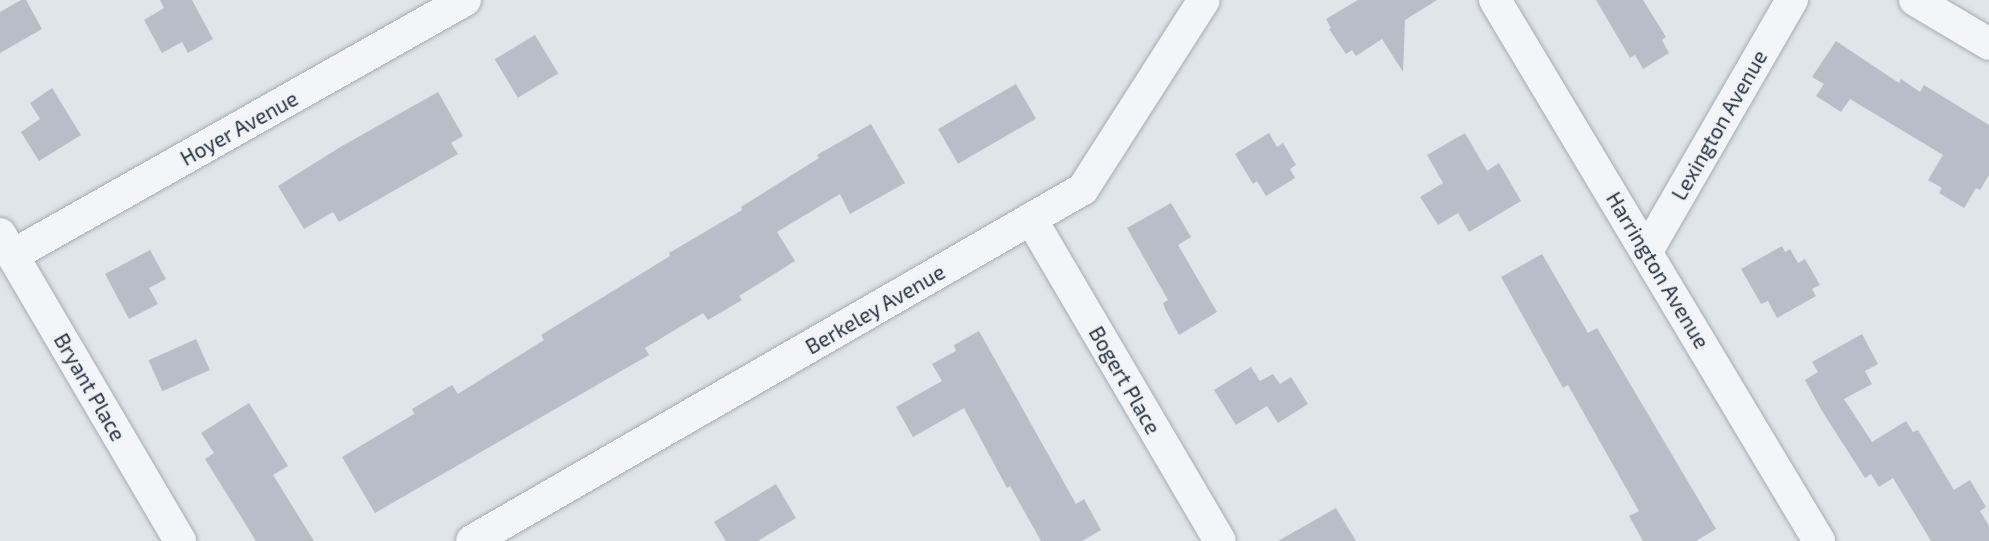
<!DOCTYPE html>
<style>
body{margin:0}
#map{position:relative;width:1989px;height:541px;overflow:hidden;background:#e0e5ea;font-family:"Exo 2",sans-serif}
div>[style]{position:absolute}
.building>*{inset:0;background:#b8bec7;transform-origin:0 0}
.roads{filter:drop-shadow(0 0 2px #a5acb4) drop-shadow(0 0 2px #a5acb4)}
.minor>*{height:32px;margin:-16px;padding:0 16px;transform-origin:16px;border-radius:16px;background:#f3f5f8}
span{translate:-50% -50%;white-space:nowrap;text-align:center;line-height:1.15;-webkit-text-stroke:4.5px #f0f3f7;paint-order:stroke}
.street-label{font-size:21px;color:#293342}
</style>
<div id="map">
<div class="building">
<i style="clip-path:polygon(21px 0,26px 0,42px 29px,0 53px,0 12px)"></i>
<i style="clip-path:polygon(160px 0,192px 0,213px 39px,188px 53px,182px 42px,162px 53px,144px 20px,164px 8px)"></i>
<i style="clip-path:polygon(1358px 0,1437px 0,1405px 20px,1403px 72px,1382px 39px,1356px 56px,1352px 50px,1346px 54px,1329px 29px,1331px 28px,1326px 19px)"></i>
<i style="clip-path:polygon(1596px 0,1643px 0,1666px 37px,1662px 40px,1669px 53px,1643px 69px,1635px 55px,1630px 58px)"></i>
<i style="left:535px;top:35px;width:45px;height:47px;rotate:59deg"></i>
<i style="clip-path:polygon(1836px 41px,1899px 83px,1901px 79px,1920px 92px,1924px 85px,1989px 125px,1989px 175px,1980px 190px,1976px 188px,1964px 208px,1939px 193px,1942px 188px,1928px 180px,1943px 155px,1850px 99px,1841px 112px,1816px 96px,1824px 84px,1812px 77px)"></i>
<i style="left:1016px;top:84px;width:40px;height:90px;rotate:60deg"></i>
<i style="clip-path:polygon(52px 88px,81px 135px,39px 161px,21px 132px,40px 119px,30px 103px)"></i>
<i style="clip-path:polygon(438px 92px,463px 136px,451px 143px,458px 154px,339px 222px,333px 212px,304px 229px,278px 186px,342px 146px)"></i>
<i style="clip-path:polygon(871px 124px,905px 183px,850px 214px,840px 194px,777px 232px,795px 261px,739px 296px,742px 300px,708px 320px,703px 313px,645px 348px,649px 355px,375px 513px,342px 457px,414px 414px,412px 409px,452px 385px,458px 394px,544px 340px,541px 335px,670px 256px,669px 253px,742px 210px,741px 207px,819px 158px,817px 155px)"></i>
<i style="clip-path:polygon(1269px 133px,1277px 147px,1283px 143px,1296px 165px,1290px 169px,1295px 178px,1266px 196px,1257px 181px,1253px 184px,1235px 154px)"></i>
<i style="clip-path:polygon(1465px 133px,1487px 171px,1499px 163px,1521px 201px,1469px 232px,1458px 213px,1438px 225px,1420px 197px,1443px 183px,1427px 155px)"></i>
<i style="clip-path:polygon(1171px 203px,1191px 237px,1178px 245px,1217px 312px,1179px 335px,1165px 309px,1163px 303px,1168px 300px,1127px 228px)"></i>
<i style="clip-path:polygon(1782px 246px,1785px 252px,1790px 249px,1798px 263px,1805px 259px,1820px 285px,1812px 289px,1816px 296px,1777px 318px,1768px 301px,1761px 304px,1741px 269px)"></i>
<i style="clip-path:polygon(150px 250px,166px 279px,149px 288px,158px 304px,129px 319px,105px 274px)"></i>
<i style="clip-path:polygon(1542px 254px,1588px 333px,1597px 328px,1716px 529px,1696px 541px,1643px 541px,1629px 516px,1639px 511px,1568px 385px,1563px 388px,1501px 277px)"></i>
<i style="clip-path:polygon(979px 331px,1076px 504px,1084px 499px,1101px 530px,1082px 541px,1041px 541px,1010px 486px,1007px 488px,964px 408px,913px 437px,896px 407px,942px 381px,932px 364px,956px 351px,954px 345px)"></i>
<i style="clip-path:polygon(1862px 334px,1878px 364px,1865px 371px,1872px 384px,1844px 399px,1872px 442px,1906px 421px,1913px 432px,1918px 430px,1954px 490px,1970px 480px,1986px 507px,1980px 511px,1989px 526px,1989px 541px,1931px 541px,1893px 478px,1879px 487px,1871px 474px,1865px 478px,1822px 411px,1805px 380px,1818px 372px,1812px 362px)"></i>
<i style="left:196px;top:339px;width:34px;height:52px;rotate:66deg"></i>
<i style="clip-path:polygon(1251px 367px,1260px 381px,1273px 374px,1280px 384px,1291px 377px,1308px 404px,1278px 423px,1267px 406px,1236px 425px,1214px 390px)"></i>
<i style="clip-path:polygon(249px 403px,288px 466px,273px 475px,314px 541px,256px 541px,205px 459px,214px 453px,201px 433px)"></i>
<i style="clip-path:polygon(776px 484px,796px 518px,758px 541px,726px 541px,714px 522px)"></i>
<i style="clip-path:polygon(1336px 508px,1356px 541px,1278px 541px)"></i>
</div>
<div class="roads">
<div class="minor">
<i style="left:1495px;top:0;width:631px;rotate:59.08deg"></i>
<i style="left:1915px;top:0;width:86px;rotate:30.7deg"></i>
<i style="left:1031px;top:219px;width:373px;rotate:59.6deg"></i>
<i style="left:0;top:234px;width:356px;rotate:59.6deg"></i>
<i style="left:1647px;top:251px;width:290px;rotate:-60deg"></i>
<i style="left:13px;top:255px;width:519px;rotate:-29.43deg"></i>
<i style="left:472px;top:541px;width:705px;rotate:-29.95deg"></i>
<i style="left:1083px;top:189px;width:224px;rotate:-57.4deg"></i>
</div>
</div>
<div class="street-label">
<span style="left:1719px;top:125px;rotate:-60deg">Lexington Avenue</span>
<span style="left:239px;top:128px;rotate:-29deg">Hoyer Avenue</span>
<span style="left:1658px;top:270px;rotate:59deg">Harrington Avenue</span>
<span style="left:875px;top:309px;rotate:-30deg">Berkeley Avenue</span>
<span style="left:1125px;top:380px;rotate:60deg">Bogert Place</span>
<span style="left:90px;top:387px;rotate:60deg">Bryant Place</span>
</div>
</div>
